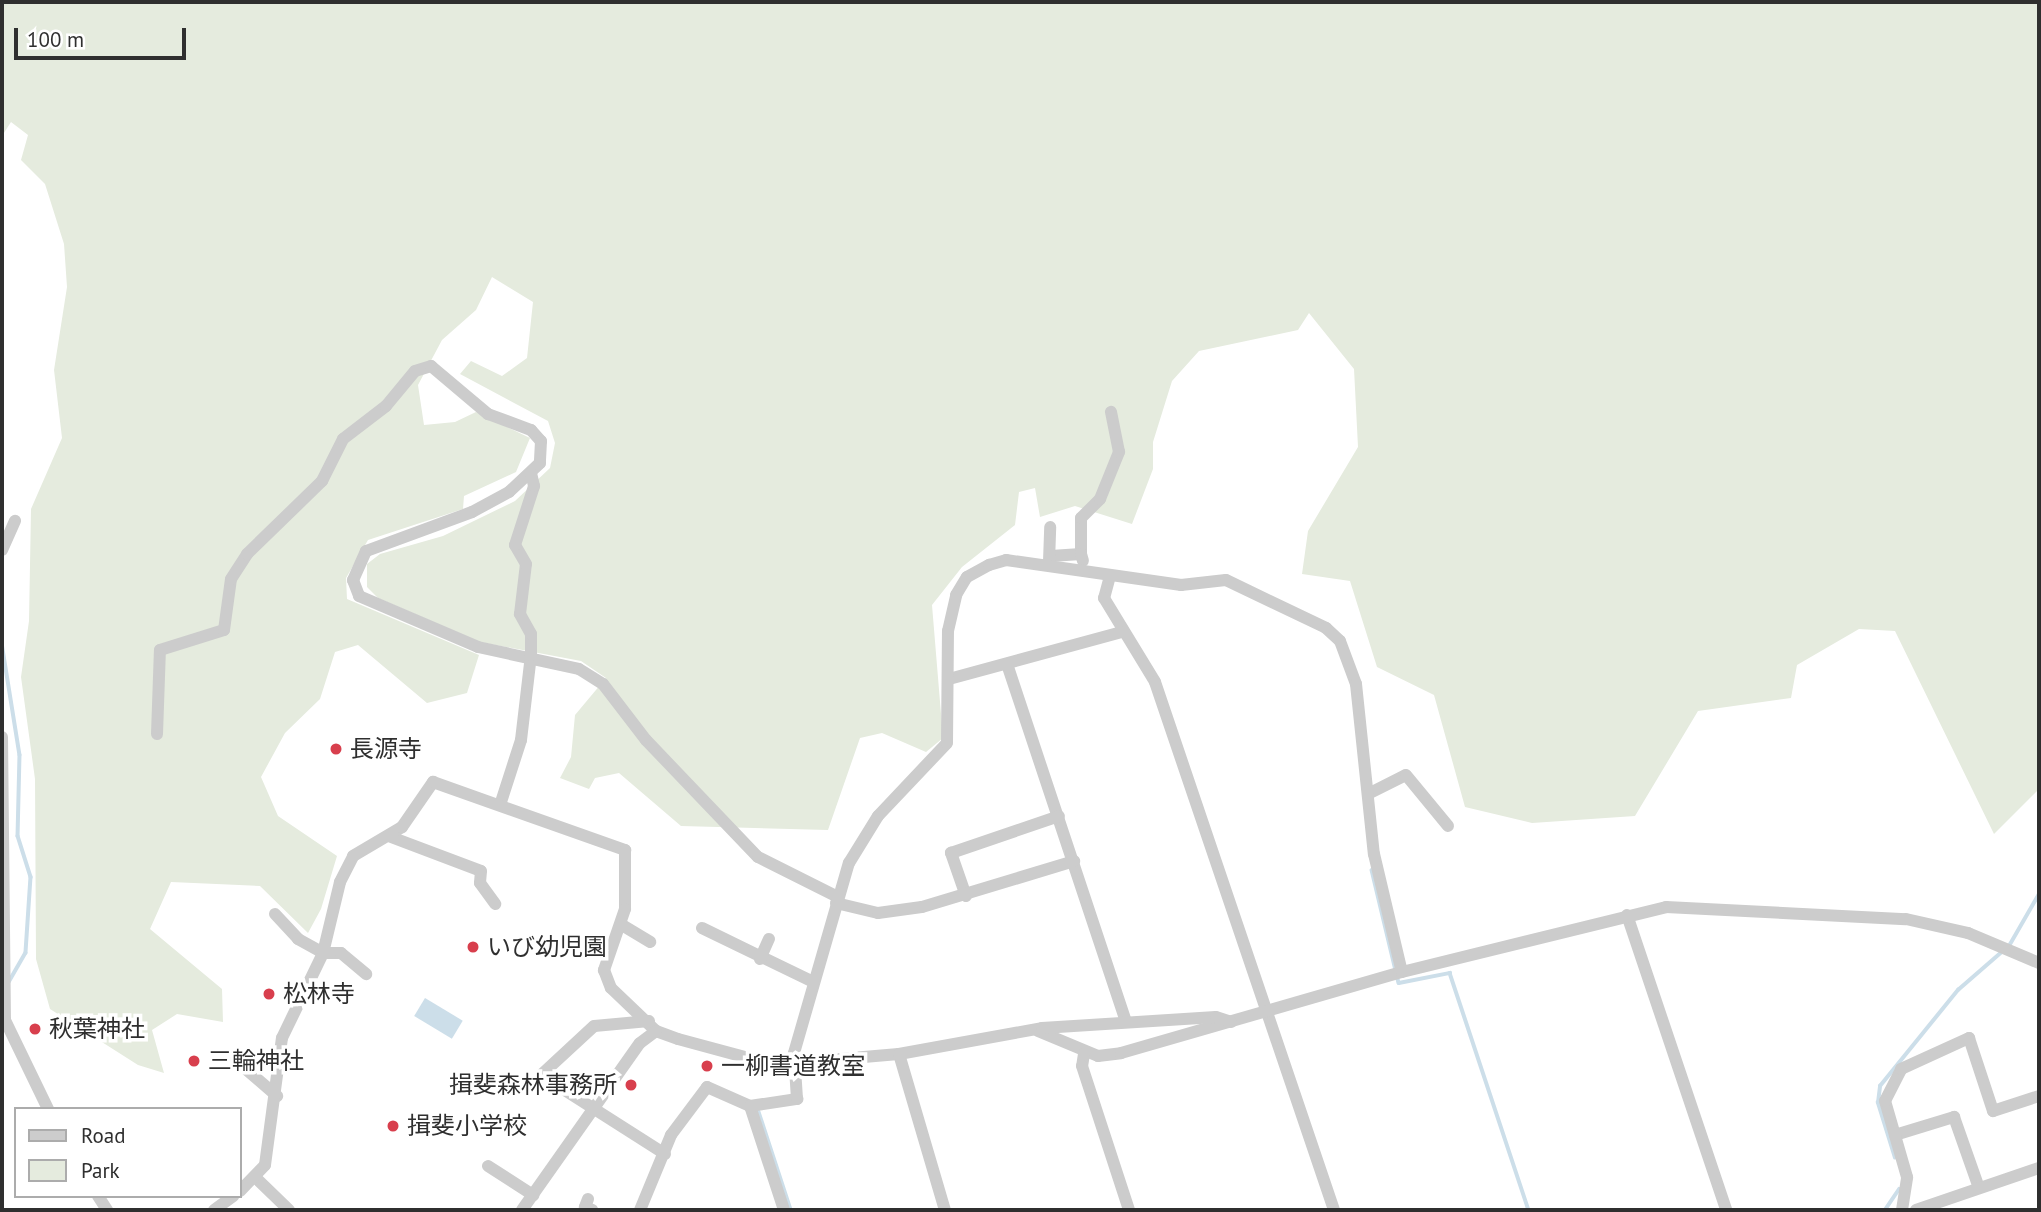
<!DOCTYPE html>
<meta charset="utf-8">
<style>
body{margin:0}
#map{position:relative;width:2041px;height:1212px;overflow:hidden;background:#fff;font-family:"PT Sans","Noto Sans JP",sans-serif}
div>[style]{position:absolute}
.green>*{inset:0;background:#e5ebde}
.water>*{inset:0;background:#ccdee9;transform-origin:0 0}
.stream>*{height:3.5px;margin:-1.75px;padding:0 1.75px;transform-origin:1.75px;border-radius:1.75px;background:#ccdee9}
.minor>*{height:12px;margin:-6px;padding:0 6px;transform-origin:6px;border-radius:6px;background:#ccc}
.dots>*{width:19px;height:19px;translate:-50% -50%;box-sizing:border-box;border:4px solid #fff;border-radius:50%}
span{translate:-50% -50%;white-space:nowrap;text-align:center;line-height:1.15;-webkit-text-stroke:7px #fff;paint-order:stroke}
.poi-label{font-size:24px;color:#2f2f2f}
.left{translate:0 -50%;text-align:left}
.right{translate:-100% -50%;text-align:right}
.frame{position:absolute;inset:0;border:4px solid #2f2f2f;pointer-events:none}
.legend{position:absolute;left:14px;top:1107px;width:228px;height:91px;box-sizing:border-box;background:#fff;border:2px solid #acacac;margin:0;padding:9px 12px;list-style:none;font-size:21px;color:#2f2f2f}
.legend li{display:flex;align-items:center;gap:14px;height:35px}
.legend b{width:35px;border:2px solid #acacac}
.scale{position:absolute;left:14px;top:28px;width:172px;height:32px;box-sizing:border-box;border:4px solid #2f2f2f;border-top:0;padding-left:9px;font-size:21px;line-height:24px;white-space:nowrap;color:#2f2f2f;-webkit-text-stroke:5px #fff;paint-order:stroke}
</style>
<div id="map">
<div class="green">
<i style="clip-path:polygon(2px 2px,2039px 2px,2039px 789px,1994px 834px,1895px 631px,1859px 629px,1797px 665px,1791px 698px,1698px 711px,1635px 816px,1532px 823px,1465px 807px,1434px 695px,1377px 667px,1350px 581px,1302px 574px,1308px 531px,1358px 447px,1354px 369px,1309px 313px,1298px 330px,1199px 351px,1172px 381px,1153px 442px,1153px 469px,1132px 524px,1075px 506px,1040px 517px,1035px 488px,1019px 492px,1015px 525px,962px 567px,932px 605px,943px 738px,926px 752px,882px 733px,860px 738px,828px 830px,681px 826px,619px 773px,595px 778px,589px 789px,560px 778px,571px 757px,575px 715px,606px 678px,581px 661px,480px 642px,378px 598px,367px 587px,367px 564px,380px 554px,443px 536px,515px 501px,550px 468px,555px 443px,548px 421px,460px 374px,471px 361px,502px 376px,527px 358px,533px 302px,492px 277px,476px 310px,442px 340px,418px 385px,424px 425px,455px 422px,476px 412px,530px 438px,516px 472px,464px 496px,463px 509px,368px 540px,346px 578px,347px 599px,479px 655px,467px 693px,427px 703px,358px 645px,335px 652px,320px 699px,285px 733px,261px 777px,278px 816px,337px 856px,321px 909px,308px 933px,260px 886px,171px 882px,150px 929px,222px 989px,223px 1022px,177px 1014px,152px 1030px,164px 1073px,138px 1065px,50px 1009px,36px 959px,35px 779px,21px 677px,29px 621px,31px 509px,62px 438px,54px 370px,67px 287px,64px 244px,45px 184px,21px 160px,28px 135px,11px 122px,2px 136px)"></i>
</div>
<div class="water">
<i style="left:425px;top:998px;width:44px;height:21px;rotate:31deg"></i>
</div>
<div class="stream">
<i style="left:2px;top:643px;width:113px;rotate:80.9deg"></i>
<i style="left:20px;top:755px;width:81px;rotate:91.4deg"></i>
<i style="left:18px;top:836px;width:43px;rotate:72.4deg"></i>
<i style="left:31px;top:877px;width:76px;rotate:93.8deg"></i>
<i style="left:26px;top:953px;width:36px;rotate:120deg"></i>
<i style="left:1372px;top:870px;width:116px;rotate:76.6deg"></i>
<i style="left:1399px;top:983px;width:52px;rotate:-11.1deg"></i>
<i style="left:1450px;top:973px;width:250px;rotate:71.6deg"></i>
<i style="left:2009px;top:946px;width:60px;rotate:-60deg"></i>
<i style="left:759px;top:1112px;width:103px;rotate:71.9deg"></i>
<i style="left:1895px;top:1158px;width:58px;rotate:-107.2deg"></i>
<i style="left:1878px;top:1103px;width:17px;rotate:-83deg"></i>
<i style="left:1880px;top:1086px;width:124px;rotate:-50.9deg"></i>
<i style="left:1958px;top:990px;width:60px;rotate:-40.9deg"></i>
<i style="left:1885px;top:1210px;width:25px;rotate:-56deg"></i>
</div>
<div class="minor">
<i style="left:2px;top:550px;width:32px;rotate:-66deg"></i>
<i style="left:1081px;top:554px;width:36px;rotate:-90deg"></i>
<i style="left:1081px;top:518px;width:27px;rotate:-45deg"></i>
<i style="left:1100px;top:499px;width:51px;rotate:-68deg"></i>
<i style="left:1119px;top:452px;width:41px;rotate:-101.3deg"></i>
<i style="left:1051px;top:556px;width:30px;rotate:-4deg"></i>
<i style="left:1081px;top:554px;width:7px;rotate:74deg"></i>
<i style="left:1049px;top:562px;width:35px;rotate:-88deg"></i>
<i style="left:1110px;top:576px;width:23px;rotate:105deg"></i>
<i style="left:1104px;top:598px;width:98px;rotate:58.7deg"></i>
<i style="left:1155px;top:682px;width:558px;rotate:71.27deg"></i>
<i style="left:1008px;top:667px;width:374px;rotate:71.6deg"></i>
<i style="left:949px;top:679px;width:179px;rotate:-15.2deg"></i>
<i style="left:157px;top:734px;width:84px;rotate:-88deg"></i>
<i style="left:160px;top:650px;width:67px;rotate:-17.4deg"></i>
<i style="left:224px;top:630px;width:51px;rotate:-82.2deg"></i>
<i style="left:231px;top:579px;width:30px;rotate:-57deg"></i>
<i style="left:247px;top:554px;width:105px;rotate:-44.2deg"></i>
<i style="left:322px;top:481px;width:47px;rotate:-63.4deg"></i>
<i style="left:343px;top:439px;width:54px;rotate:-37.5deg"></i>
<i style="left:386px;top:406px;width:45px;rotate:-50.4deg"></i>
<i style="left:415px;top:371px;width:17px;rotate:-17deg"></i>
<i style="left:431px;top:366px;width:75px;rotate:40.1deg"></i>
<i style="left:488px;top:414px;width:46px;rotate:20.4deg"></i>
<i style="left:531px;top:430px;width:15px;rotate:48deg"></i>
<i style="left:541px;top:441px;width:22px;rotate:93deg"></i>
<i style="left:540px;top:463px;width:42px;rotate:136.9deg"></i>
<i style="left:509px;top:492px;width:42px;rotate:151.6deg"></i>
<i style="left:472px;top:512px;width:113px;rotate:159.8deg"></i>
<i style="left:366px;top:551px;width:32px;rotate:114deg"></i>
<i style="left:353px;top:580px;width:17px;rotate:69deg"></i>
<i style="left:359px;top:596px;width:129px;rotate:23.2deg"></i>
<i style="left:478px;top:647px;width:103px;rotate:12.3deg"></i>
<i style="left:579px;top:669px;width:28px;rotate:32deg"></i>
<i style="left:603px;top:684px;width:71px;rotate:52.5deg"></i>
<i style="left:646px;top:740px;width:162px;rotate:46.3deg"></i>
<i style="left:758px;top:857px;width:89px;rotate:26.6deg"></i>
<i style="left:2px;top:737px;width:283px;rotate:89.4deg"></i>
<i style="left:5px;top:1020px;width:99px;rotate:64.2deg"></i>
<i style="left:1368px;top:794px;width:42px;rotate:-26.6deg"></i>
<i style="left:1406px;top:775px;width:66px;rotate:50.5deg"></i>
<i style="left:501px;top:802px;width:65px;rotate:-72.1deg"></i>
<i style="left:521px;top:740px;width:86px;rotate:-83.3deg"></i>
<i style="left:531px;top:655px;width:21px;rotate:-90deg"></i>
<i style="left:531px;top:634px;width:23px;rotate:-119deg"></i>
<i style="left:520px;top:614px;width:50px;rotate:-83.2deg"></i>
<i style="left:526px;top:564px;width:22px;rotate:-120deg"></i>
<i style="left:515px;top:545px;width:62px;rotate:-72.1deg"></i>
<i style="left:534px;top:486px;width:13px;rotate:-103deg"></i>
<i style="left:391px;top:837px;width:96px;rotate:20.7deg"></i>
<i style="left:481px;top:871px;width:12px;rotate:95deg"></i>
<i style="left:480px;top:883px;width:26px;rotate:54deg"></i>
<i style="left:966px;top:896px;width:46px;rotate:-109.2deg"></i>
<i style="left:951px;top:853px;width:114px;rotate:-18.9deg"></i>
<i style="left:836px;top:903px;width:43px;rotate:13.4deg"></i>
<i style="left:878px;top:913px;width:44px;rotate:-7.8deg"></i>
<i style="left:922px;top:907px;width:159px;rotate:-16.8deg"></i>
<i style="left:275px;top:914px;width:34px;rotate:47deg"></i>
<i style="left:298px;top:939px;width:29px;rotate:29deg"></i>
<i style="left:323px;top:953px;width:18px"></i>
<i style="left:341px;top:953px;width:33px;rotate:40deg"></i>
<i style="left:1627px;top:915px;width:311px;rotate:71.4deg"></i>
<i style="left:622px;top:925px;width:33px;rotate:31deg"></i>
<i style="left:702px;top:928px;width:123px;rotate:25.9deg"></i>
<i style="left:760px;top:959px;width:22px;rotate:-66deg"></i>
<i style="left:649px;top:1021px;width:55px;rotate:174.8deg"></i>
<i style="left:594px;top:1026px;width:72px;rotate:137.2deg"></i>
<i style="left:541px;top:1075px;width:147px;rotate:32.5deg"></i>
<i style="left:1038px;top:1031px;width:65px;rotate:22.6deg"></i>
<i style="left:1098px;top:1056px;width:23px;rotate:-7deg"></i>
<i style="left:1121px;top:1053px;width:292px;rotate:-16.1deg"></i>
<i style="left:1402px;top:972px;width:272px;rotate:-13.8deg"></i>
<i style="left:1666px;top:907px;width:240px;rotate:2.9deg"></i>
<i style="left:1906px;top:919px;width:64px;rotate:12.7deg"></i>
<i style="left:1968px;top:933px;width:77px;rotate:22.9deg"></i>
<i style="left:899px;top:1054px;width:163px;rotate:73.6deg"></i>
<i style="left:1084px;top:1054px;width:12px;rotate:99deg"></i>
<i style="left:1082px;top:1066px;width:151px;rotate:71.9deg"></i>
<i style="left:234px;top:1059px;width:57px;rotate:40.7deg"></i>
<i style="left:750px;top:1106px;width:109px;rotate:71.9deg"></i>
<i style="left:1895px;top:1135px;width:62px;rotate:-17deg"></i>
<i style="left:1954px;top:1117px;width:75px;rotate:70.6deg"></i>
<i style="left:488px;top:1166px;width:54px;rotate:32.8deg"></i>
<i style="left:256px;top:1178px;width:46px;rotate:44.1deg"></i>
<i style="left:240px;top:1191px;width:36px;rotate:-46deg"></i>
<i style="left:265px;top:1165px;width:128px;rotate:-82.4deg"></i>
<i style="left:282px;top:1038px;width:94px;rotate:-64.2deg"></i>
<i style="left:323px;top:953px;width:73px;rotate:-76.5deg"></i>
<i style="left:340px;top:882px;width:29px;rotate:-63deg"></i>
<i style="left:353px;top:856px;width:57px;rotate:-30.6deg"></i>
<i style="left:402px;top:827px;width:55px;rotate:-55.4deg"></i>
<i style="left:433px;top:782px;width:204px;rotate:19.5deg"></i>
<i style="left:625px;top:850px;width:59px;rotate:90deg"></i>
<i style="left:625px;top:909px;width:65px;rotate:109deg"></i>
<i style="left:604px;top:970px;width:19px;rotate:69deg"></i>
<i style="left:611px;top:988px;width:62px;rotate:43.7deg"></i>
<i style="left:656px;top:1031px;width:23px;rotate:20deg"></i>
<i style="left:678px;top:1039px;width:81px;rotate:15.1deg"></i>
<i style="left:756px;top:1060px;width:38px;rotate:5deg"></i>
<i style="left:794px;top:1063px;width:105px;rotate:-4.9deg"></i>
<i style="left:899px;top:1054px;width:145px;rotate:-10.3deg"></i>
<i style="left:1042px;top:1028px;width:174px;rotate:-3.6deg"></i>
<i style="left:1216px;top:1017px;width:16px;rotate:18deg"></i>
<i style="left:98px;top:1196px;width:17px;rotate:57deg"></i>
<i style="left:588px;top:1199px;width:9px;rotate:111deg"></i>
<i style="left:585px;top:1207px;width:8px;rotate:23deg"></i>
<i style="left:214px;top:1210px;width:24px;rotate:-36deg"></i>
<i style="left:522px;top:1210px;width:204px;rotate:-54.8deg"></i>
<i style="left:640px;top:1043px;width:20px;rotate:-37deg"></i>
<i style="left:640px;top:1210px;width:81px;rotate:-67.5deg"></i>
<i style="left:671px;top:1135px;width:60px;rotate:-53.1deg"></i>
<i style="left:707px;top:1087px;width:47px;rotate:23.8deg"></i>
<i style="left:750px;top:1106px;width:48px;rotate:-8.5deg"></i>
<i style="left:797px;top:1099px;width:46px;rotate:-93.7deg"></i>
<i style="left:794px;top:1053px;width:198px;rotate:-73.9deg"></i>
<i style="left:849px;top:863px;width:55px;rotate:-58.3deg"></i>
<i style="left:878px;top:816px;width:100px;rotate:-46.6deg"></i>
<i style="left:947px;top:743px;width:112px;rotate:-89.5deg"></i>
<i style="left:948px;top:631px;width:37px;rotate:-77deg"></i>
<i style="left:956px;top:595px;width:21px;rotate:-59deg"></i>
<i style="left:967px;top:577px;width:25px;rotate:-29deg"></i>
<i style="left:989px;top:565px;width:18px;rotate:-16deg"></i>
<i style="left:1006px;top:560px;width:177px;rotate:8.1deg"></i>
<i style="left:1181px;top:585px;width:45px;rotate:-6.3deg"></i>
<i style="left:1226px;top:580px;width:111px;rotate:25.6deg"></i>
<i style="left:1326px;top:628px;width:19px;rotate:43deg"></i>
<i style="left:1340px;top:641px;width:46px;rotate:69.6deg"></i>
<i style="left:1356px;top:684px;width:171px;rotate:84deg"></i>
<i style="left:1374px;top:854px;width:121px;rotate:76.7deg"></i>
<i style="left:1902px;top:1210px;width:33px;rotate:-81deg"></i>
<i style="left:1907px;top:1177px;width:79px;rotate:-106.1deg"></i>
<i style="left:1885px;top:1101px;width:36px;rotate:-63deg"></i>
<i style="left:1901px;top:1069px;width:75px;rotate:-24.5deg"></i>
<i style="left:1969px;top:1038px;width:77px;rotate:71.8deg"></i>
<i style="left:1993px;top:1111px;width:48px;rotate:-18.1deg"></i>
<i style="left:1916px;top:1210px;width:130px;rotate:-18.9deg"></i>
</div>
<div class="dots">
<i style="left:336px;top:749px;background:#d83f4d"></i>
<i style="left:473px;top:947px;background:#d83f4d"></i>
<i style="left:269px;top:994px;background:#d83f4d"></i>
<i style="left:35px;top:1029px;background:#d83f4d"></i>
<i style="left:194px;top:1061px;background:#d83f4d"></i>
<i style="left:707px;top:1066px;background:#d83f4d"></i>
<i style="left:631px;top:1085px;background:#d83f4d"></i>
<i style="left:393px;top:1126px;background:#d83f4d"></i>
</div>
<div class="poi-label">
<span class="left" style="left:350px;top:749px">長源寺</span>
<span class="left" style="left:487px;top:947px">いび幼児園</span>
<span class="left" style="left:283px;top:994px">松林寺</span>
<span class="left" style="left:49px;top:1029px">秋葉神社</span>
<span class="left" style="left:208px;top:1061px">三輪神社</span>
<span class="left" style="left:721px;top:1066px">一柳書道教室</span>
<span class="right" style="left:617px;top:1085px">揖斐森林事務所</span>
<span class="left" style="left:407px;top:1126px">揖斐小学校</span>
</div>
<div class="frame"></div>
<ul class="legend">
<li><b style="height:9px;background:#ccc"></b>Road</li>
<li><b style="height:19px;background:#e5ebde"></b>Park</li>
</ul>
<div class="scale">100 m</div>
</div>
